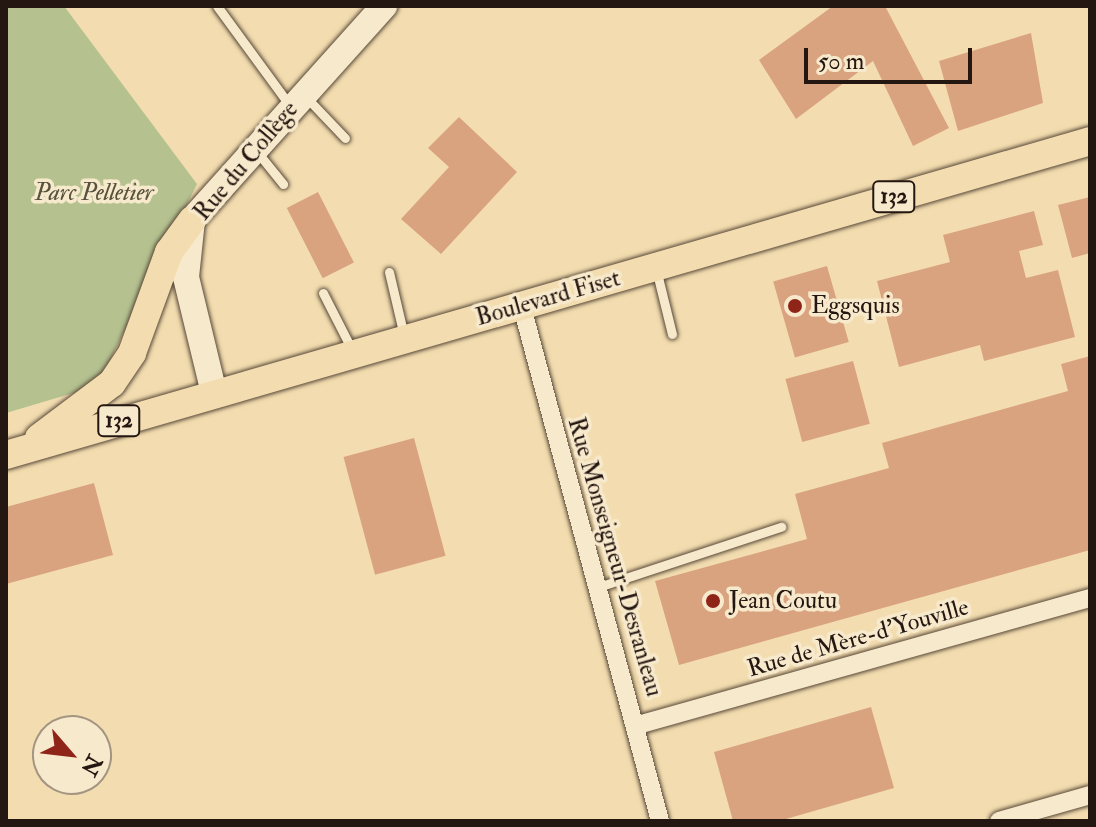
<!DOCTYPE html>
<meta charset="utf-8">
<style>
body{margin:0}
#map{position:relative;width:1096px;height:827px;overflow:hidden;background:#f3ddb0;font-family:"IM FELL Double Pica",serif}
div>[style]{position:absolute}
.green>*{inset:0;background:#b5c290}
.building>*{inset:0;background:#daa380;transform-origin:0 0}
.roads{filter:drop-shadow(0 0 2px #584838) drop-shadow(0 0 2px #584838)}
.lane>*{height:9px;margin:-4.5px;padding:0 4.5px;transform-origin:4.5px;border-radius:4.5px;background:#f7e9cc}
.street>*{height:18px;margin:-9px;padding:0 9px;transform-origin:9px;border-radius:9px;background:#f7e9cc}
.secondary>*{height:26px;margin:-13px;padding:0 13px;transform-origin:13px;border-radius:13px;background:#f7e9cc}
.primary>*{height:28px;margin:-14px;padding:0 14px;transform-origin:14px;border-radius:14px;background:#f3ddb0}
.dots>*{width:22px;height:22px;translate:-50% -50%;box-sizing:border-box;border:4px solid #f7e9cc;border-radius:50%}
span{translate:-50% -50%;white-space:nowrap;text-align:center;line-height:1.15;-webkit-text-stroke:7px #f7e9cc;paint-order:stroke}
.shield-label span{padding:2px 6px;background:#f7e9cc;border:2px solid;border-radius:6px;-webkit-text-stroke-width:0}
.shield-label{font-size:22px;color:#241610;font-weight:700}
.street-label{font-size:24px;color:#241610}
.park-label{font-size:24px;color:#57523d;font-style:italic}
.poi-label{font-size:24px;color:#241610}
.left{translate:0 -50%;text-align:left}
.frame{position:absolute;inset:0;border:8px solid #241610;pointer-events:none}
.north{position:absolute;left:32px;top:715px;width:80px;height:80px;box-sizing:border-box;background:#f7e9cc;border:2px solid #a39581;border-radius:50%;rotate:118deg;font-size:22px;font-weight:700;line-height:32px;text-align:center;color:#241610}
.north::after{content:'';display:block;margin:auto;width:28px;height:36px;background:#8f2418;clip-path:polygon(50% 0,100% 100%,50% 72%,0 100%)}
.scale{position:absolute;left:804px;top:48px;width:168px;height:36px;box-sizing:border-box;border:4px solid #241610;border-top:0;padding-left:10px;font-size:24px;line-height:28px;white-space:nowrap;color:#241610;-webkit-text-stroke:6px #f7e9cc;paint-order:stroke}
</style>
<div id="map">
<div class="green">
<i style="clip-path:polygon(6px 6px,64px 6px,197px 184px,97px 386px,6px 413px)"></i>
</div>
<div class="building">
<i style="clip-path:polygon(833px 6px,885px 6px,949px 128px,913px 146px,873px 61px,796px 119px,759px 60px)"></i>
<i style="clip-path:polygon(1031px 33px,1043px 103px,958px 131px,939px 61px)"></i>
<i style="clip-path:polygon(459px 117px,517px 172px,441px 254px,401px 219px,449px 167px,428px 148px)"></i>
<i style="left:318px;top:192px;width:79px;height:35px;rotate:63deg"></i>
<i style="clip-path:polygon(1090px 197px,1090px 253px,1072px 258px,1058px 205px)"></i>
<i style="clip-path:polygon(1034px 211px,1043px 245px,1019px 251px,1026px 278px,1058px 270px,1075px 337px,984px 361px,980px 345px,899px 367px,877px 281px,950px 262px,943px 235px)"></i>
<i style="left:827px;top:266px;width:79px;height:56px;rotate:74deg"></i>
<i style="clip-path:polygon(1090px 356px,1090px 550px,679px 665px,655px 581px,807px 539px,795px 494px,889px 468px,882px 443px,1068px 391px,1061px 364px)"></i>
<i style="left:853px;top:361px;width:65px;height:70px;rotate:75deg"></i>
<i style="left:414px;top:438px;width:122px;height:73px;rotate:75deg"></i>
<i style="clip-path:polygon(94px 483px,113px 555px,6px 584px,6px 507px)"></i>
<i style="clip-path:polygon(871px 707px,894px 788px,779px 821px,733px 821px,714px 752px)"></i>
</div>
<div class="roads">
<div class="lane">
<i style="left:217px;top:6px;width:125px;rotate:53.8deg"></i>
<i style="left:305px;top:96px;width:58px;rotate:46.4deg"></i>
<i style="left:258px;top:153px;width:40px;rotate:51deg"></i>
<i style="left:656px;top:269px;width:67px;rotate:76.2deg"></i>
<i style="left:389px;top:272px;width:66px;rotate:76.8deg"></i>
<i style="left:323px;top:293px;width:64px;rotate:63deg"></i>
<i style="left:598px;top:587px;width:193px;rotate:-18.2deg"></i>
</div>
<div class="street">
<i style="left:522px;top:307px;width:532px;rotate:74.97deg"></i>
<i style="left:638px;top:725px;width:470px;rotate:-15.7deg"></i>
<i style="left:999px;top:821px;width:95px;rotate:-15.9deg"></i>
</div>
<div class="secondary">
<i style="left:214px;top:393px;width:119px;rotate:-103.6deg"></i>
<i style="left:186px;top:277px;width:57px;rotate:-84deg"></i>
<i style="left:192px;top:220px;width:288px;rotate:-48.1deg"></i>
</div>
<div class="primary">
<i style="left:39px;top:438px;width:91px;rotate:-37deg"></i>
<i style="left:112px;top:383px;width:36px;rotate:-56deg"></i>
<i style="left:132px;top:353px;width:108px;rotate:-69.9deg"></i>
<i style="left:169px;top:252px;width:39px;rotate:-54deg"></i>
<i style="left:6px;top:455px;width:1129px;rotate:-16.15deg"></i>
</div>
</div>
<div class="dots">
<i style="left:795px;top:306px;background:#8f2418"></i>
<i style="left:713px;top:601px;background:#8f2418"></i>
</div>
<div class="shield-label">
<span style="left:894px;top:197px">132</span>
<span style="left:119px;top:421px">132</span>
</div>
<div class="street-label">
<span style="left:246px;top:161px;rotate:-50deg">Rue du Collège</span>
<span style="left:548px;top:298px;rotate:-16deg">Boulevard Fiset</span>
<span style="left:615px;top:557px;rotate:74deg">Rue Monseigneur-Desranleau</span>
<span style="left:858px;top:638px;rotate:-16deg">Rue de Mère-d'Youville</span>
</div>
<div class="park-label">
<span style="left:94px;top:193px">Parc Pelletier</span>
</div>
<div class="poi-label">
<span class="left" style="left:811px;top:306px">Eggsquis</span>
<span class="left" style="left:729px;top:601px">Jean Coutu</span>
</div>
<div class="frame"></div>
<div class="north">N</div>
<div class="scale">50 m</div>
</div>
